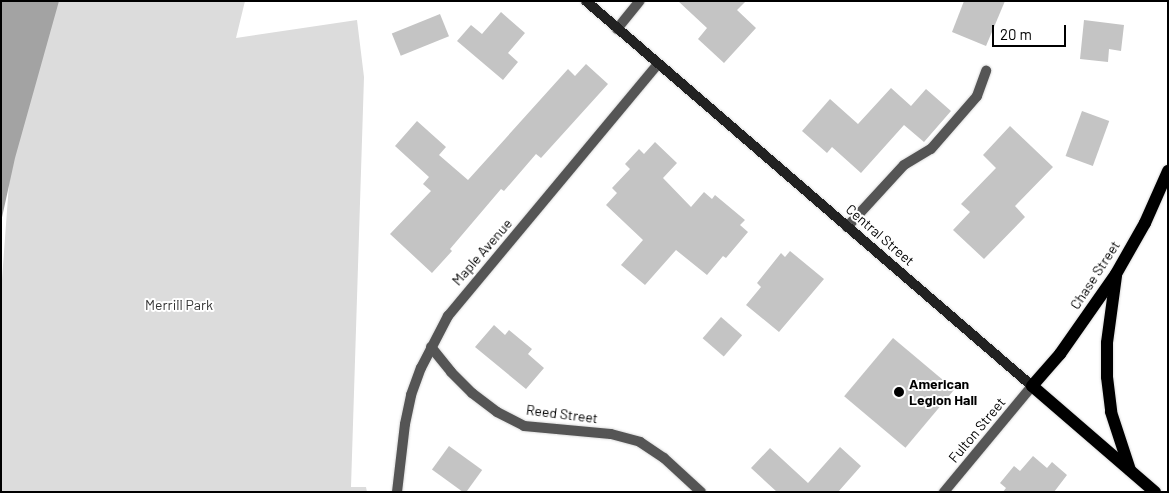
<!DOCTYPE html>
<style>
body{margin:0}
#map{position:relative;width:1169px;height:493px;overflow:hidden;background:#fff;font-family:Barlow,sans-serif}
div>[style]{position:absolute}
.green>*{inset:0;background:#dcdcdc}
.water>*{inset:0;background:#a3a3a3}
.building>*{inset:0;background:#c4c4c4;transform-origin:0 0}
.roads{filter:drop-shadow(0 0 1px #dbdbdb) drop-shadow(0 0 1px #dbdbdb)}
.lane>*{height:10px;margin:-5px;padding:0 5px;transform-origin:5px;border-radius:5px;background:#555}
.street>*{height:10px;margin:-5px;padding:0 5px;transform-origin:5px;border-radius:5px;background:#555}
.secondary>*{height:10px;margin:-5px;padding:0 5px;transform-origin:5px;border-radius:5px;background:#222}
.primary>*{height:12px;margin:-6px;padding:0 6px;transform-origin:6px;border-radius:6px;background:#000}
.dots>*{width:14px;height:14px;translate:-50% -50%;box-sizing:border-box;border:2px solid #fff;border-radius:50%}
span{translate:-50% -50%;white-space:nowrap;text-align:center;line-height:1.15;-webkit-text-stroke:4px #fff;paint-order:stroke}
.street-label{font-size:14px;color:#000}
.park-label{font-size:14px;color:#333}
.poi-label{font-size:14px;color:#000;font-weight:700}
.left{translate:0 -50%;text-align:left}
.frame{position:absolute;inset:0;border:2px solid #000;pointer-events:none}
.scale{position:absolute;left:992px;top:25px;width:74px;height:22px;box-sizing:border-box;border:2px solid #000;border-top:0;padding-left:6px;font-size:15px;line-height:18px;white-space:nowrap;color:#000;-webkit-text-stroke:4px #fff;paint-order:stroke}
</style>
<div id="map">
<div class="green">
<i style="clip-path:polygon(55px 1px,245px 1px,236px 38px,357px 20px,364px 77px,351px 487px,366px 487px,367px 492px,1px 492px,1px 293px,11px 156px)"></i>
</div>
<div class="water">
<i style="clip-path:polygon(1px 1px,59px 1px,15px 158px,1px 222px)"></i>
</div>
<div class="building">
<i style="clip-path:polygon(678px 1px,746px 1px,737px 10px,756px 28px,724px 63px,698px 39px,707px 28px)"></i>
<i style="clip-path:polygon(964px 1px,1005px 1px,986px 46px,952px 32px)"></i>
<i style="clip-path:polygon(501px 12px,525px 33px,508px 53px,518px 62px,503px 80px,457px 41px,471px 25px,482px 34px)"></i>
<i style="left:440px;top:14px;width:24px;height:52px;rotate:68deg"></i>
<i style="clip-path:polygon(1084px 20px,1124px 25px,1121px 51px,1109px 49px,1108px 62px,1080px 59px)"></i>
<i style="clip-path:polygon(586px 64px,608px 84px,541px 158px,536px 154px,504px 191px,501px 189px,450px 249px,452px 251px,432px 273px,390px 234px,431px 191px,423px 184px,429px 177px,395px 146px,417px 121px,446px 147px,439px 155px,468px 180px,568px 69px,575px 76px)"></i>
<i style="clip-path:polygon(891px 88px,911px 106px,926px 89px,951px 111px,924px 142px,904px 125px,861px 173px,832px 147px,827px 153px,802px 131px,830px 99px,858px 124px)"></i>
<i style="left:1082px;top:111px;width:29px;height:48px;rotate:20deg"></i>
<i style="clip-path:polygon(1010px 126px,1053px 167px,1015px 206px,1025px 217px,984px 259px,953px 230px,970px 212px,961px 204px,996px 168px,983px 155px)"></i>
<i style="clip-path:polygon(655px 142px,677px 163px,663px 178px,691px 207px,704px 192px,712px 199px,715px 195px,745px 220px,740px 225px,748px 232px,726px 258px,723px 256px,707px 275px,676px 250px,645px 285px,621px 265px,643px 240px,606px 205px,617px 193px,612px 188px,630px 169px,625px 164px,639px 149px,644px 154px)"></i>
<i style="clip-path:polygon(790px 251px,824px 279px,779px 332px,746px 305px,761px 287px,757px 283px,781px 253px,785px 257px)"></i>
<i style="left:721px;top:317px;width:28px;height:28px;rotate:41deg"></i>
<i style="clip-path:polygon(494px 325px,505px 335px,509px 330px,532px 349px,528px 354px,544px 368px,526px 389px,475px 347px)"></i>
<i style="left:893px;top:338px;width:80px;height:76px;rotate:40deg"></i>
<i style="left:449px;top:446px;width:41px;height:29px;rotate:36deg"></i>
<i style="clip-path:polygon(840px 447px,861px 466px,838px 492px,777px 492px,751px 468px,770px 448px,808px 483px)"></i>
<i style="clip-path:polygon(1033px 456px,1047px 468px,1052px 462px,1067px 475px,1054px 492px,1003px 492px,1006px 488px,1000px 483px,1014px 466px,1020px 471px)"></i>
</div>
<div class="roads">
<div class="lane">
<i style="left:617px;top:29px;width:36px;rotate:-51deg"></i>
<i style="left:847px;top:227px;width:84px;rotate:-47.4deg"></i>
<i style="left:904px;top:165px;width:31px;rotate:-31deg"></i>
<i style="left:931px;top:149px;width:70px;rotate:-49deg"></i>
<i style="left:977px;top:96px;width:27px;rotate:-70deg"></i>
</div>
<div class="street">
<i style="left:431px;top:347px;width:32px;rotate:51deg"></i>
<i style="left:451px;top:372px;width:30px;rotate:45deg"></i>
<i style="left:472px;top:393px;width:31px;rotate:37deg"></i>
<i style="left:497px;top:412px;width:30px;rotate:27deg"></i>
<i style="left:524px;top:426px;width:87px;rotate:5.3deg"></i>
<i style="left:611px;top:434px;width:30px;rotate:15deg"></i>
<i style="left:640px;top:442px;width:29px;rotate:34deg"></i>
<i style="left:664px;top:458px;width:50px;rotate:42.6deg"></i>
<i style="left:397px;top:492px;width:68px;rotate:-83.3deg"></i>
<i style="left:405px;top:424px;width:30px;rotate:-78deg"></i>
<i style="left:411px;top:395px;width:29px;rotate:-70deg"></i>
<i style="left:421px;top:368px;width:59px;rotate:-62.6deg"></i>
<i style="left:448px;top:316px;width:328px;rotate:-50.2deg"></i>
<i style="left:944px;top:492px;width:138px;rotate:-50.3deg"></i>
</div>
<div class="secondary">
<i style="left:586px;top:1px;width:589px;rotate:40.8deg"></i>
</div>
<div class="primary">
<i style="left:1116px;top:276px;width:68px;rotate:97.7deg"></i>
<i style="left:1107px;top:343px;width:34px;rotate:90deg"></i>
<i style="left:1107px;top:377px;width:35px;rotate:83deg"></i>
<i style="left:1111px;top:412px;width:61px;rotate:71.9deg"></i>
<i style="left:1155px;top:492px;width:162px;rotate:-139.2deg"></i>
<i style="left:1032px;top:386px;width:43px;rotate:-48.8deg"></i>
<i style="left:1060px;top:354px;width:98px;rotate:-55deg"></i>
<i style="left:1116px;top:274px;width:59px;rotate:-60.4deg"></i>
<i style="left:1145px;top:223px;width:57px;rotate:-66.1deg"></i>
</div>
</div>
<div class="dots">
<i style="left:899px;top:392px;background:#000"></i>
</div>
<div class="street-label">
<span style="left:880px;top:235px;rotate:41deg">Central Street</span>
<span style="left:482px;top:252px;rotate:-49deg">Maple Avenue</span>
<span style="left:1095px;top:275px;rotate:-57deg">Chase Street</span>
<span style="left:562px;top:414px;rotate:7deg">Reed Street</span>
<span style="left:977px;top:430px;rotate:-50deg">Fulton Street</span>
</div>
<div class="park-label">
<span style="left:179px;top:305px">Merrill Park</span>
</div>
<div class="poi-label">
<span class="left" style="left:909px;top:392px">American<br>Legion Hall</span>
</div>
<div class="frame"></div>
<div class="scale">20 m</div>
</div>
